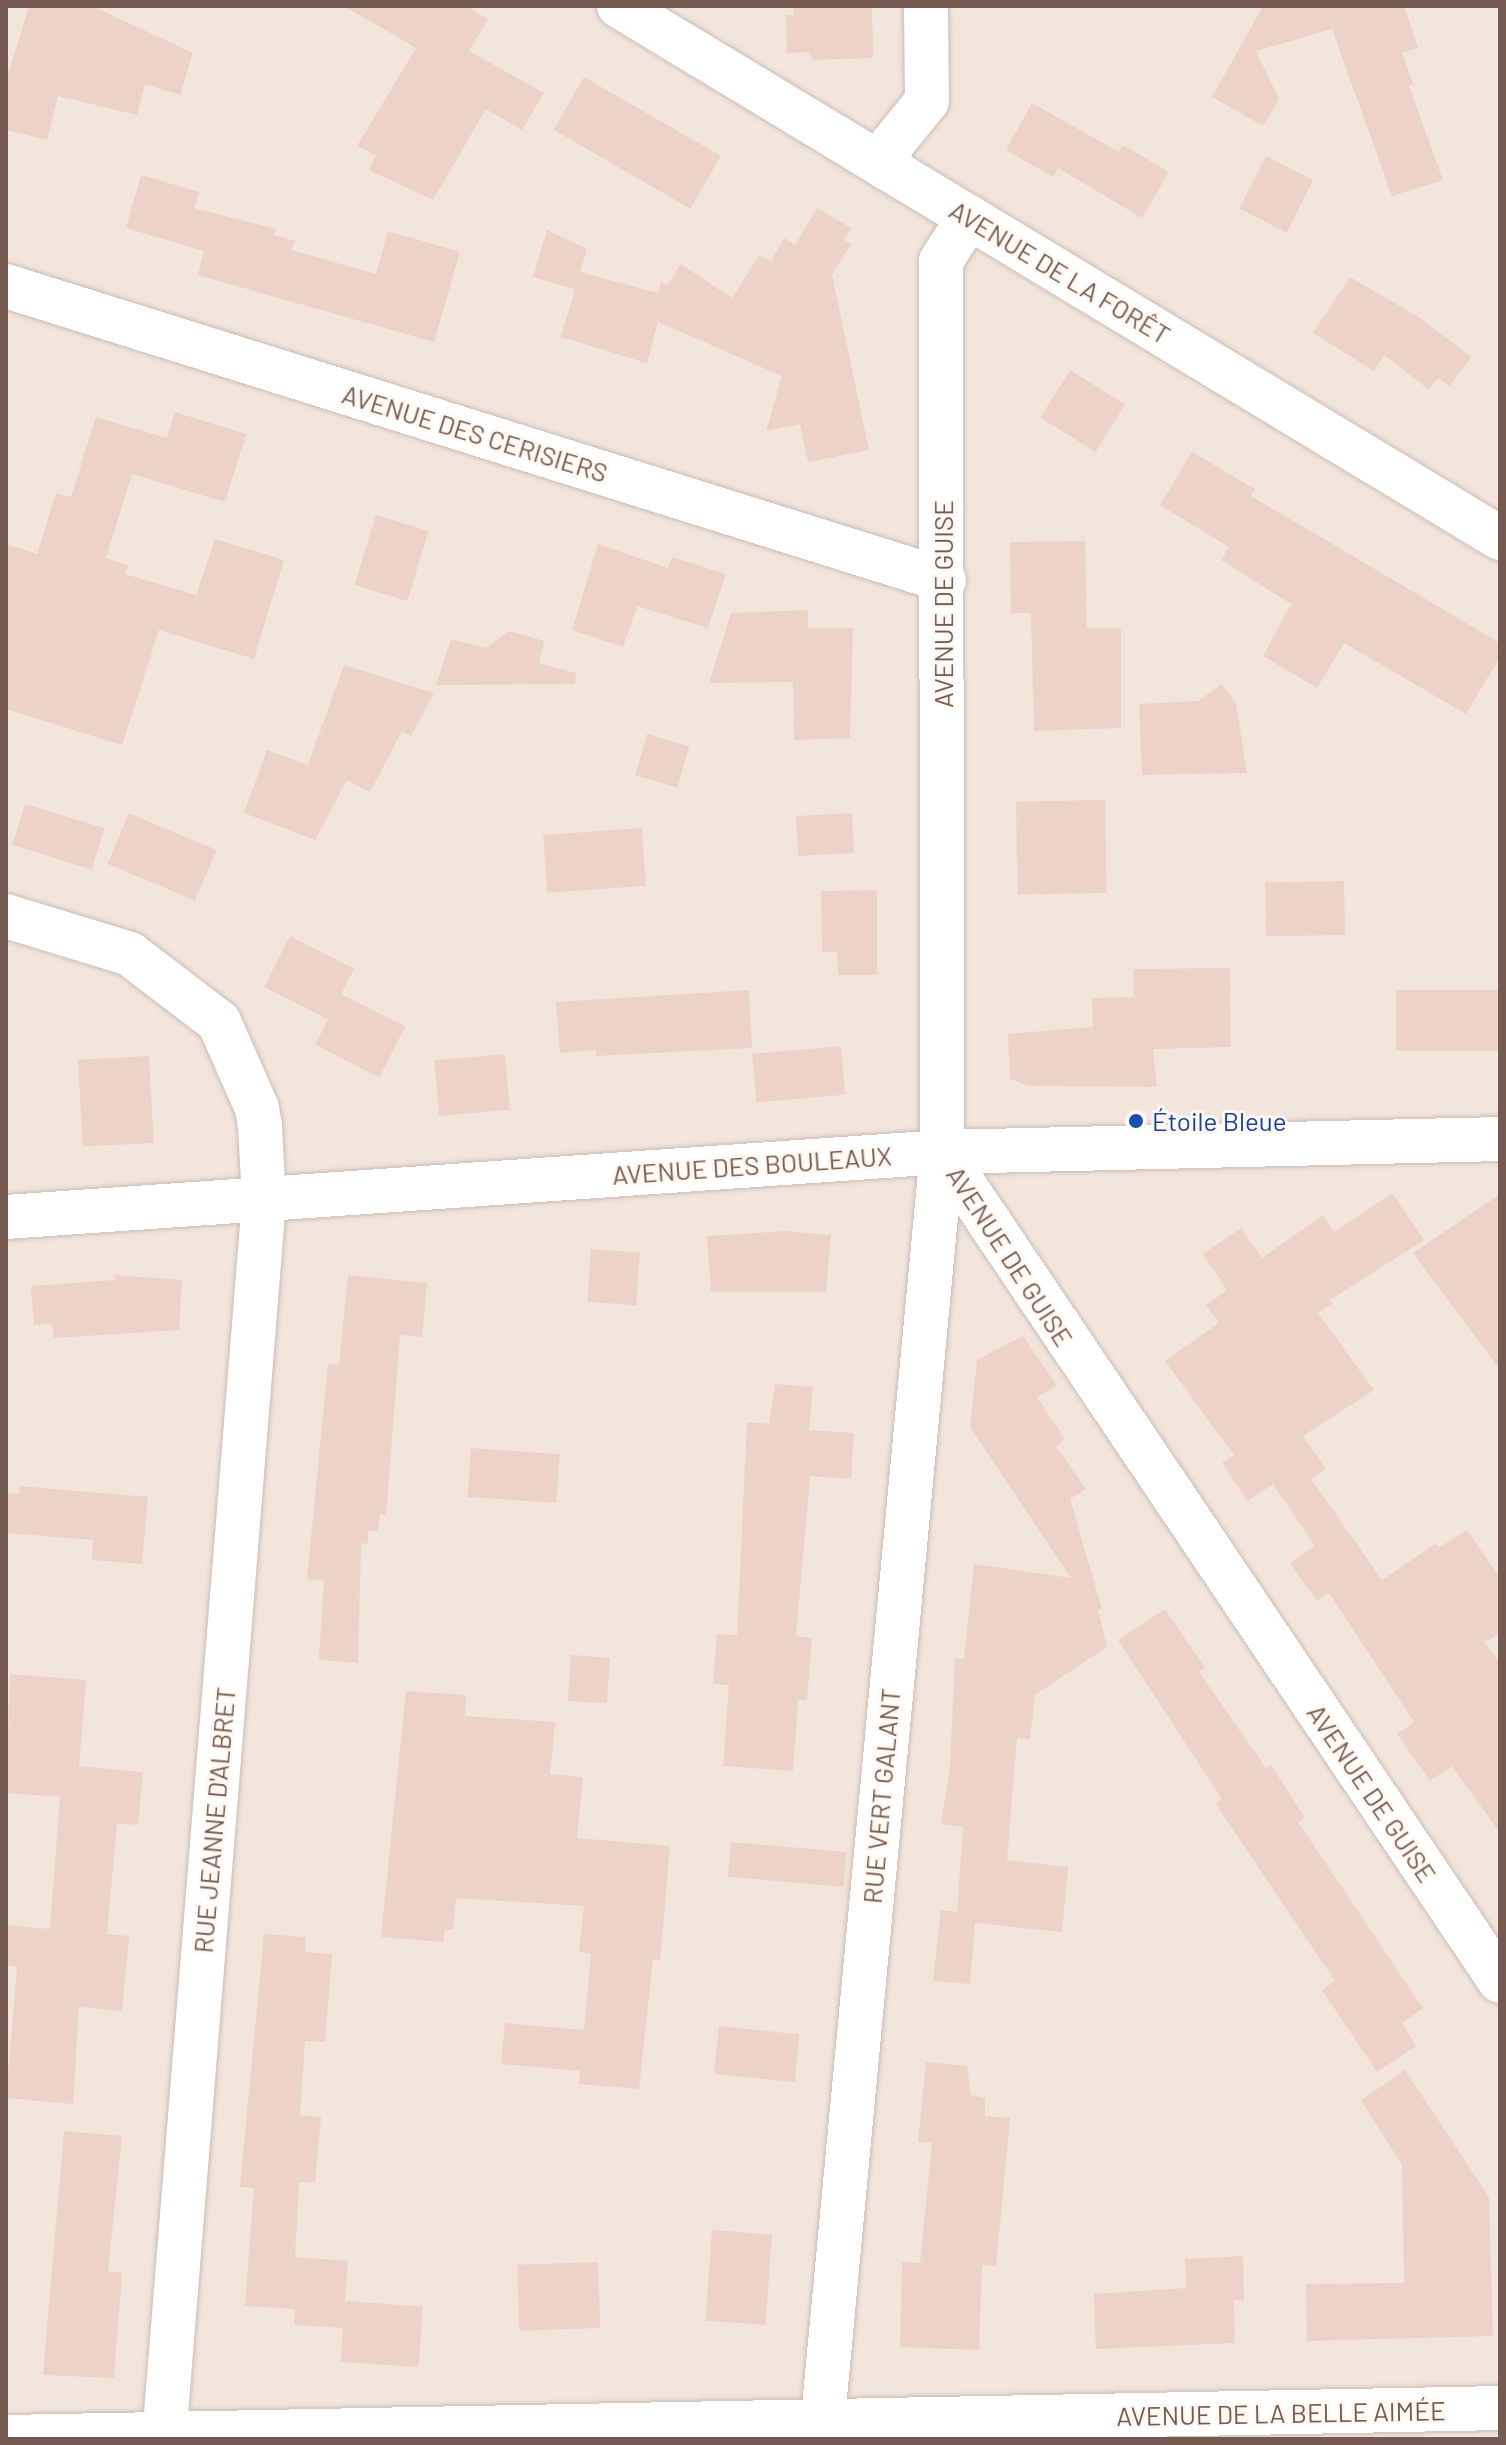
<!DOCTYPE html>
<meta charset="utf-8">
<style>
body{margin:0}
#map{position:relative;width:1506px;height:2445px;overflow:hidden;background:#fbf4ec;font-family:Barlow,sans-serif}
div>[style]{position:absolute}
.residential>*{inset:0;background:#f2e5dc;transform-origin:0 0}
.building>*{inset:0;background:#edd2c7;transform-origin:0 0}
.roads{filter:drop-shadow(0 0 2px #ccbcb3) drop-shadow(0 0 2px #ccbcb3)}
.minor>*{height:44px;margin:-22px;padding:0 22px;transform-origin:22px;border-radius:22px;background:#fff}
.dots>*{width:22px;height:22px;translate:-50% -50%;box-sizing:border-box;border:4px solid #fef8f3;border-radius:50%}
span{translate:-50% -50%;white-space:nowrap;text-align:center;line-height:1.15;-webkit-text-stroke:6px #fef8f3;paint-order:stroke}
.street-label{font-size:26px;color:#745a51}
.transit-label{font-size:26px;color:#164399}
.left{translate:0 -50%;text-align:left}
.frame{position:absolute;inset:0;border:8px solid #745a51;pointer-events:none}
</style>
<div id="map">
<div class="residential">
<i style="left:6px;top:6px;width:1494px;height:2433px"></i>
</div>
<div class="building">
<i style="clip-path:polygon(29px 6px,92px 6px,193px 53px,180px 95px,145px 84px,137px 115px,58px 96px,47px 140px,6px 130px,6px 81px)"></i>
<i style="clip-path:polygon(344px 6px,466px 6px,488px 19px,469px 51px,544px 93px,522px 130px,486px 109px,433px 200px,369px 170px,376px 155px,357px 146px,416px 48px)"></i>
<i style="clip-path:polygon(794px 6px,872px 6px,873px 58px,814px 60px,807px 52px,787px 53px,786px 15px,794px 15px)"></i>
<i style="clip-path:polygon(1263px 6px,1404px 6px,1418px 48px,1402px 53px,1413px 84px,1409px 86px,1443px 180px,1392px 196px,1332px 29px,1256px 51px,1279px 99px,1263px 126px,1212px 97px)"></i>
<i style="left:584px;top:77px;width:158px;height:61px;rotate:30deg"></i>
<i style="clip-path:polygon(1032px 103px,1119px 152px,1123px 145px,1169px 172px,1142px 218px,1058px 168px,1053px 177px,1006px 150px)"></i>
<i style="left:1266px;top:156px;width:53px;height:59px;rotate:27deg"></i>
<i style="clip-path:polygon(141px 175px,199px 192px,194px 208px,276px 229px,274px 235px,295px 241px,291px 250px,376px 274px,388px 231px,460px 252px,434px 342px,198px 275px,204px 251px,126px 228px)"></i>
<i style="clip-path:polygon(817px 208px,851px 228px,844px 240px,851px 244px,832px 275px,869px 450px,808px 462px,800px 424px,766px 431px,782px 376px,658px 322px,647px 363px,561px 337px,577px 282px,574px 289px,533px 277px,547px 230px,587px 249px,580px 272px,658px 293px,661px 282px,667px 285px,681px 264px,732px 298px,759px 255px,771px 261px,784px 238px,795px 245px)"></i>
<i style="clip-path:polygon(1350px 277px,1420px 318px,1471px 357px,1450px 386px,1438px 378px,1429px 390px,1384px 355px,1374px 371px,1313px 333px)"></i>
<i style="left:1070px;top:370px;width:65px;height:56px;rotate:32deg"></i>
<i style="clip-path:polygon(175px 412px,246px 434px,225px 502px,132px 474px,106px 558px,128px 565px,125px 574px,196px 595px,215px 539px,284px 560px,254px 659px,159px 630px,122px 745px,6px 709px,6px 544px,37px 554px,56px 493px,71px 497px,96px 417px,167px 438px)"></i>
<i style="clip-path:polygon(1192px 452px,1255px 489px,1251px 496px,1500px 643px,1500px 657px,1466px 714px,1344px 643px,1317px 688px,1263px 656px,1291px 604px,1221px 560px,1229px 547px,1160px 505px)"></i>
<i style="left:376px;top:515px;width:55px;height:73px;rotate:17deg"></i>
<i style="clip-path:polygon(1085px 541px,1087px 628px,1121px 628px,1121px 728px,1034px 731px,1031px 613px,1011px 613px,1010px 542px)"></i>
<i style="clip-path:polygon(598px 544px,668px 568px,672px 557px,726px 574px,708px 628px,637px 606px,623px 647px,572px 630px)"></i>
<i style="clip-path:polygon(808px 610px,808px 628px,853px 628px,850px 738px,794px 740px,793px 682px,709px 683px,731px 613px)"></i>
<i style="clip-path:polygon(509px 631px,544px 641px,539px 663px,576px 673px,575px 684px,436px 685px,451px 639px,486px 648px)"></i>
<i style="clip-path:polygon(344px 665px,434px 693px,411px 736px,402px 731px,370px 792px,347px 780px,315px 840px,244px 813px,267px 750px,308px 765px)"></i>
<i style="clip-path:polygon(1222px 684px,1236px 704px,1247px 773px,1142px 775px,1139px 704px,1198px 701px)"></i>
<i style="left:647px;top:734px;width:44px;height:43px;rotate:16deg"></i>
<i style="left:1105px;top:800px;width:93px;height:89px;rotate:89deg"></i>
<i style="left:25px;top:804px;width:83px;height:43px;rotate:17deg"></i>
<i style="left:129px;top:813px;width:95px;height:55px;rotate:23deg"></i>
<i style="left:852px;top:813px;width:40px;height:56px;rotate:87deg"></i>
<i style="left:642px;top:828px;width:58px;height:99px;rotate:86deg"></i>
<i style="left:1344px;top:881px;width:54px;height:79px;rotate:89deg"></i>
<i style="clip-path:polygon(877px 890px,877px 975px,838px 975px,837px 952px,822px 952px,821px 891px)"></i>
<i style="left:290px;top:936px;width:72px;height:57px;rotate:27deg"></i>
<i style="clip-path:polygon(1230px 968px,1231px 1047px,1153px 1049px,1157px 1087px,1028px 1086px,1010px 1079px,1008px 1034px,1093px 1027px,1092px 998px,1134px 997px,1133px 969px)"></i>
<i style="clip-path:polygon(749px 990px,752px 1048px,596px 1056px,596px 1050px,560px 1053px,556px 1002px)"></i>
<i style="left:1500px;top:990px;width:61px;height:104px;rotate:90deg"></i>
<i style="left:341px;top:994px;width:72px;height:57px;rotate:27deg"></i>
<i style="left:841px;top:1046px;width:49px;height:89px;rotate:85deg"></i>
<i style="left:505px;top:1054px;width:56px;height:71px;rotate:85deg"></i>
<i style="left:149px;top:1056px;width:87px;height:71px;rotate:87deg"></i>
<i style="clip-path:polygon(1392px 1193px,1424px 1240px,1330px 1300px,1333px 1303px,1318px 1313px,1374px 1390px,1303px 1436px,1326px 1469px,1311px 1479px,1382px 1580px,1435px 1544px,1440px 1547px,1467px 1530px,1500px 1578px,1500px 1633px,1485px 1642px,1500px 1664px,1500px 1833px,1452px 1766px,1430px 1781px,1397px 1734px,1414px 1722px,1329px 1593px,1317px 1601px,1290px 1563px,1315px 1546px,1273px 1484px,1247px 1501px,1222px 1463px,1234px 1455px,1165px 1361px,1219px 1323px,1206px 1305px,1227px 1290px,1203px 1254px,1241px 1228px,1262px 1258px,1323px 1215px,1334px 1232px)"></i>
<i style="clip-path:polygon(1500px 1194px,1500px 1370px,1413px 1253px)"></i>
<i style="clip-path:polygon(786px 1231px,831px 1235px,826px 1292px,711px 1292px,707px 1236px)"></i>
<i style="left:591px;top:1249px;width:49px;height:53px;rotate:4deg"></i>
<i style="clip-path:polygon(115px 1275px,182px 1280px,179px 1330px,54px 1338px,52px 1324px,34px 1325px,31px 1286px,115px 1280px)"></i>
<i style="clip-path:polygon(348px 1275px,427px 1283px,422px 1337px,400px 1335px,386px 1515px,380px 1514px,378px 1531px,368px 1531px,368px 1544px,361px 1543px,358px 1663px,319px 1660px,324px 1581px,307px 1579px,328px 1364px,339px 1365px)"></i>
<i style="clip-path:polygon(1023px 1336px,1057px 1386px,1037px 1397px,1065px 1439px,1056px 1446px,1086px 1489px,1070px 1499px,1102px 1609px,1098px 1610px,1107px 1647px,1035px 1695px,1030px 1739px,1017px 1738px,1007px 1860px,1068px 1867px,1062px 1932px,975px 1923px,970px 1984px,933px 1981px,941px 1910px,957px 1912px,963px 1827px,941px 1824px,950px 1767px,955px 1658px,964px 1659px,974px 1564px,1071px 1578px,970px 1427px,977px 1360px)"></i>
<i style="clip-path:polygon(775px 1384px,813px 1387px,809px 1430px,854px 1433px,851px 1479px,810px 1476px,796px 1636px,812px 1638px,807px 1700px,798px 1700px,793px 1771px,723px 1766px,729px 1685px,713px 1684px,717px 1634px,737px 1635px,747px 1422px,769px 1424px)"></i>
<i style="left:471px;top:1448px;width:89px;height:49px;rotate:4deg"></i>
<i style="clip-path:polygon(19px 1486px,148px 1497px,142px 1564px,92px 1560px,93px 1540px,6px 1533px,6px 1493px,19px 1494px)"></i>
<i style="clip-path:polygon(1165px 1609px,1205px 1668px,1199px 1672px,1266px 1768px,1271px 1765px,1305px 1818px,1298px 1822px,1423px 2008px,1402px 2023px,1416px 2046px,1377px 2072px,1322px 1990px,1335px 1981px,1215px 1803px,1222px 1799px,1118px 1640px)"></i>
<i style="left:571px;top:1655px;width:39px;height:46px;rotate:4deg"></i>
<i style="clip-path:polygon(10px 1674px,86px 1680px,79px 1766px,143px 1772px,138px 1825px,117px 1823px,107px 1934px,129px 1936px,122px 2011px,79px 2007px,73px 2104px,6px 2098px,17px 1967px,6px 1965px,6px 1925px,50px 1929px,60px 1797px,6px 1793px)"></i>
<i style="clip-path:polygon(406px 1691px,466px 1695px,465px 1716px,555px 1722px,550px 1774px,583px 1777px,577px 1838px,670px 1846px,660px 1960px,653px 1959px,639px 2089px,579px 2084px,580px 2071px,501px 2064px,505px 2023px,584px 2030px,591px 1954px,579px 1952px,584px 1906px,456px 1898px,453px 1929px,445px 1929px,443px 1942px,381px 1937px)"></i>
<i style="left:731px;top:1842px;width:116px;height:35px;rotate:5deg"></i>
<i style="clip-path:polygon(264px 1934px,306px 1937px,305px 1952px,332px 1954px,325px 2042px,305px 2041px,300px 2115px,321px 2117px,315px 2183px,299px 2182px,295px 2257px,348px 2261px,343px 2328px,294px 2325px,295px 2309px,245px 2306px,254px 2188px,240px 2187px)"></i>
<i style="left:719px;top:2026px;width:81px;height:48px;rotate:6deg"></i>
<i style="clip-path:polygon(926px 2062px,967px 2066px,971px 2095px,985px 2098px,985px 2116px,1010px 2118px,996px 2266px,982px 2265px,979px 2350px,900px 2347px,902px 2262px,920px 2263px,932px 2143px,918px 2142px)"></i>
<i style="clip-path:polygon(1405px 2070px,1489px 2197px,1493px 2336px,1307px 2341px,1306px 2284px,1404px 2283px,1402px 2165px,1361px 2100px)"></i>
<i style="clip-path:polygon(64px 2131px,122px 2136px,108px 2271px,122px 2273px,114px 2378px,43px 2375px)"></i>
<i style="left:712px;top:2230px;width:60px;height:91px;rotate:4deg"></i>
<i style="clip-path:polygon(1243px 2256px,1244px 2301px,1234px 2300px,1235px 2343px,1096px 2349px,1094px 2294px,1186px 2288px,1185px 2259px)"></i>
<i style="left:598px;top:2262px;width:66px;height:81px;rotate:88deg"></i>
<i style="left:345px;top:2301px;width:78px;height:61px;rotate:4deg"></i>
</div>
<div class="roads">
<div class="minor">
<i style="left:619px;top:6px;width:1029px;rotate:31.13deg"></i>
<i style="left:886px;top:168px;width:25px;rotate:-76deg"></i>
<i style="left:892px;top:144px;width:55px;rotate:-50.9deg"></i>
<i style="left:927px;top:101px;width:95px;rotate:-90.6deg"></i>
<i style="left:6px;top:286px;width:983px;rotate:17.4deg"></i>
<i style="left:6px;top:916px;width:130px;rotate:17deg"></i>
<i style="left:130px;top:954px;width:112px;rotate:37.4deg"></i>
<i style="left:219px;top:1022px;width:94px;rotate:66.2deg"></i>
<i style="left:257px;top:1108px;width:18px;rotate:81deg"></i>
<i style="left:260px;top:1126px;width:75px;rotate:86.9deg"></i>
<i style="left:264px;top:1201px;width:1242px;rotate:94.62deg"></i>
<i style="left:942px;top:1152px;width:999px;rotate:56.06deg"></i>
<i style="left:6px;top:1217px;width:938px;rotate:-3.97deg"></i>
<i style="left:942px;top:1152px;width:558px;rotate:-1.33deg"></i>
<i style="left:6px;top:2437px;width:1494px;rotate:-1.11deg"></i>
<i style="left:821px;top:2439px;width:1293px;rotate:-84.63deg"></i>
<i style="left:942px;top:1152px;width:891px;rotate:-90.06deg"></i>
<i style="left:941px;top:261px;width:52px;rotate:-57.5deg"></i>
</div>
</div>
<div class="dots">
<i style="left:1136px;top:1121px;background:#1a4fb4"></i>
</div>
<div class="street-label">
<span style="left:1060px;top:272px;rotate:31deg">AVENUE DE LA FORÊT</span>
<span style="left:475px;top:433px;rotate:17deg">AVENUE DES CERISIERS</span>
<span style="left:943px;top:604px;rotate:-90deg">AVENUE DE GUISE</span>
<span style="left:752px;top:1165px;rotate:-4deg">AVENUE DES BOULEAUX</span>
<span style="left:1010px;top:1256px;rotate:57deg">AVENUE DE GUISE</span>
<span style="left:1372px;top:1793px;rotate:56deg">AVENUE DE GUISE</span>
<span style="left:881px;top:1796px;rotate:-85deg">RUE VERT GALANT</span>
<span style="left:214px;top:1820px;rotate:-85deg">RUE JEANNE D'ALBRET</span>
<span style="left:1281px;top:2413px;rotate:-1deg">AVENUE DE LA BELLE AIMÉE</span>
</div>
<div class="transit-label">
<span class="left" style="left:1152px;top:1121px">Étoile Bleue</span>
</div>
<div class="frame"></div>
</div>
